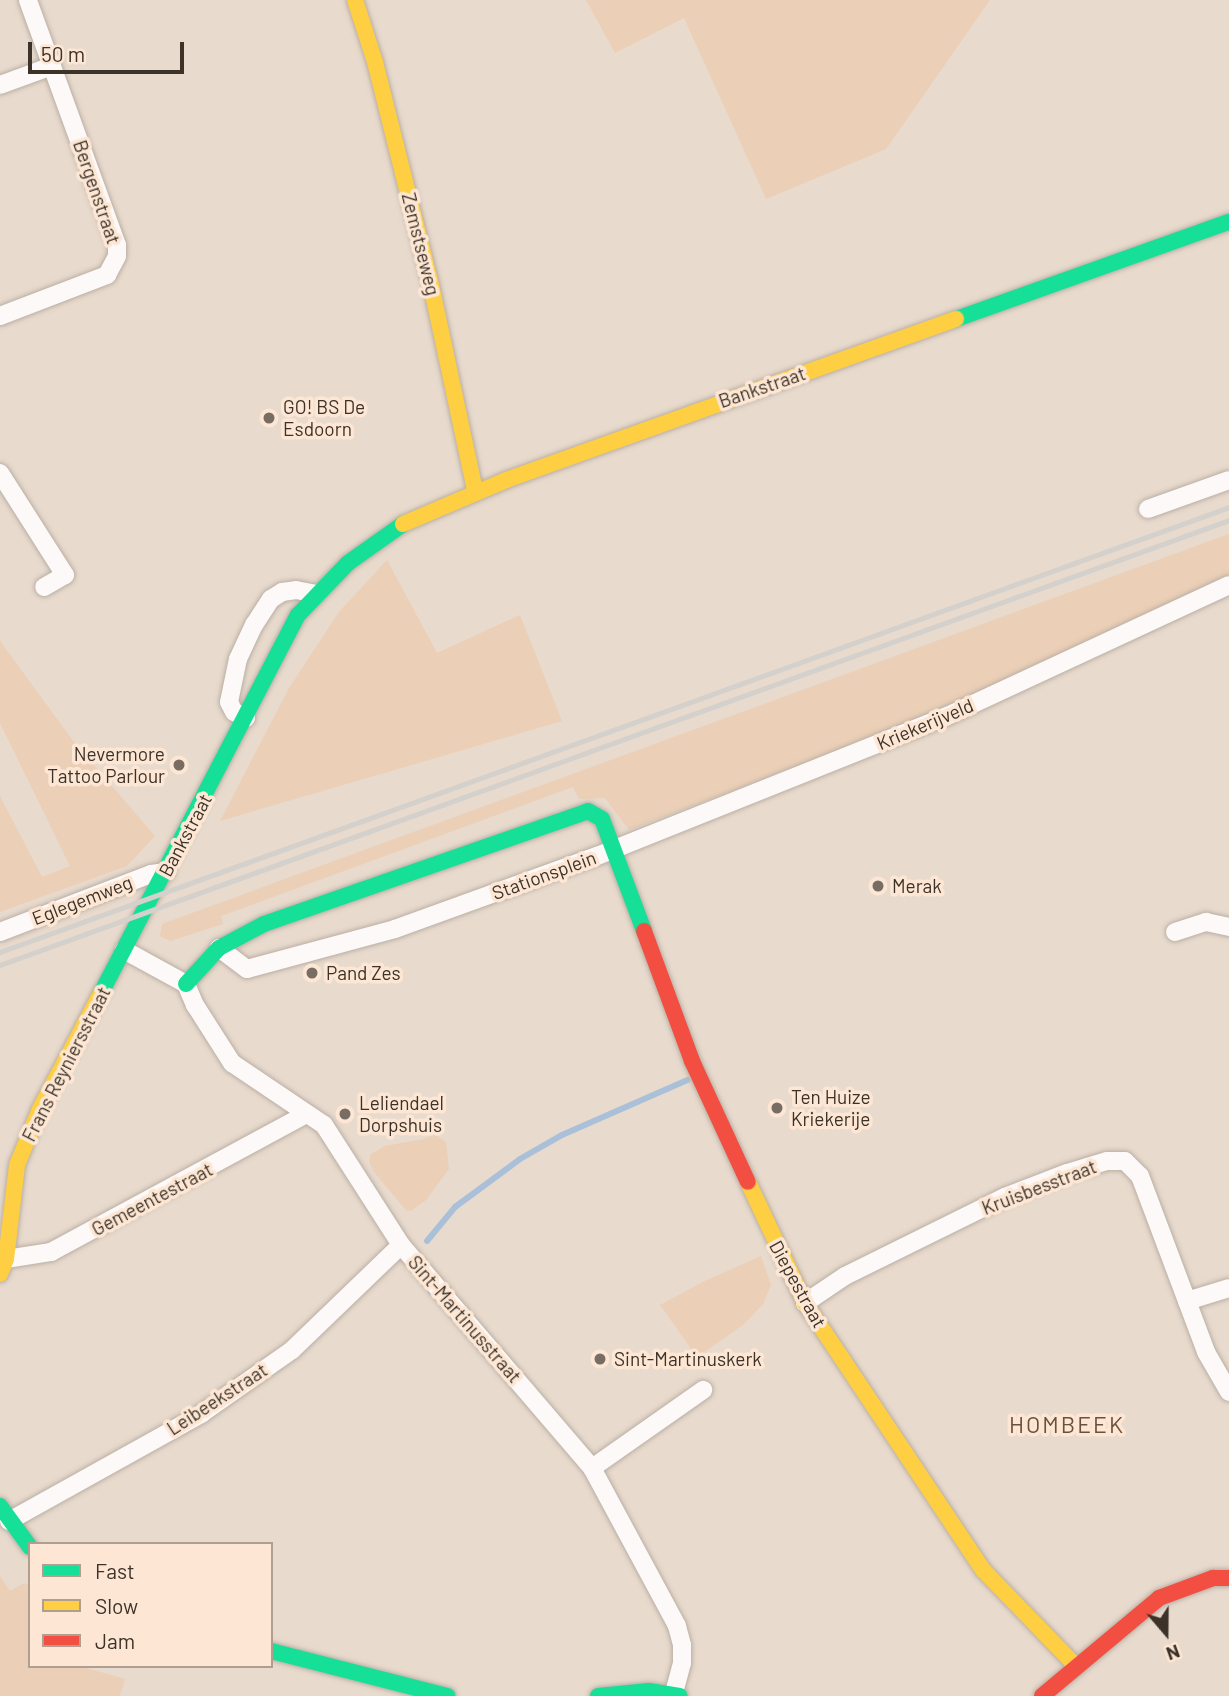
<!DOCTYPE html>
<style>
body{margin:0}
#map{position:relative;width:1229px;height:1696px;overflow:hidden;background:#e8dacd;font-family:Barlow,sans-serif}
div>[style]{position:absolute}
.green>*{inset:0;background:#ebcfb6}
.stream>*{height:6px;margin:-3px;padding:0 3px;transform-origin:3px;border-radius:3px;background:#aac0d8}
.roads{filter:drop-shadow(0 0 2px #baafa4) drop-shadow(0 0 2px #baafa4)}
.street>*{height:18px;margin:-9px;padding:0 9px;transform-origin:9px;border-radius:9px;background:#fcf9f8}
.fast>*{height:16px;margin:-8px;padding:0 8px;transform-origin:8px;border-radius:8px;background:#16e098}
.slow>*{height:16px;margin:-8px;padding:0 8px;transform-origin:8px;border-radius:8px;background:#ffcf43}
.jam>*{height:16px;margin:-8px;padding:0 8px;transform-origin:8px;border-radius:8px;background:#f24e42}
.rail>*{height:5px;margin:-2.5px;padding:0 2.5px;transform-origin:2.5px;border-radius:2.5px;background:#d4d0cc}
.dots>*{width:19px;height:19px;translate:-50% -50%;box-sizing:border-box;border:4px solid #fde7d4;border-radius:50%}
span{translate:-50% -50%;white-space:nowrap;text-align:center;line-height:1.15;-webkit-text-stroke:7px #fde7d4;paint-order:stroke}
.street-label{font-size:19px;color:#3c3228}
.poi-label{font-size:19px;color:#3c3228}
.left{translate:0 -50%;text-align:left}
.right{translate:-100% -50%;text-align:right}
.quarter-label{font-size:23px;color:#69523d;letter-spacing:2px}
.legend{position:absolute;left:28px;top:1542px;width:245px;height:126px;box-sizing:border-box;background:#fde7d4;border:2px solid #b09f8f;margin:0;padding:9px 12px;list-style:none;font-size:21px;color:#3c3228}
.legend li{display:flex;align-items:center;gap:14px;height:35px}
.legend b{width:35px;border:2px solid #b09f8f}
.north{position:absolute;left:1131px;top:1598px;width:70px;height:70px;-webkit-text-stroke:5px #fde7d4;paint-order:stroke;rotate:160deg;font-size:19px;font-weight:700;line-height:28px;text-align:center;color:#3c3228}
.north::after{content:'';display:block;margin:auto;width:24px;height:32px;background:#3c3228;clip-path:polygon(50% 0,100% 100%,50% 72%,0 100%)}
.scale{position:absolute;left:28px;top:42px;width:156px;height:32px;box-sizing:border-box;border:4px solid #3c3228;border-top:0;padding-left:9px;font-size:21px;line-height:24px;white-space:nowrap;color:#3c3228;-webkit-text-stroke:5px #fde7d4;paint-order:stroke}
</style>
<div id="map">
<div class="green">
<i style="clip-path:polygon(586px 0,990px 0,886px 149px,766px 199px,684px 18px,615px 53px)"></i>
<i style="clip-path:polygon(1229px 534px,1229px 575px,1089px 644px,901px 726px,710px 799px,629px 830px,605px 798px,579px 799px,573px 787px,221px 916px,223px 924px,170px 941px,160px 936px,162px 924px)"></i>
<i style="clip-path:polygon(387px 560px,437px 653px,520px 615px,562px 721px,220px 821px,289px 688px,339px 612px)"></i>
<i style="clip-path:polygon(0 641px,74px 742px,155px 836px,127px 866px,0 912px,0 796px,42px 877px,70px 866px,0 723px)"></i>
<i style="clip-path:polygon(434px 1134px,446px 1142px,449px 1169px,426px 1200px,411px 1211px,406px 1210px,373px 1171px,369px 1161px,371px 1154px,385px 1146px,424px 1139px)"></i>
<i style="clip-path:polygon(761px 1256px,771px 1285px,763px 1304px,743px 1325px,697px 1357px,660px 1305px,705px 1281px)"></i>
<i style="clip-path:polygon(0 1576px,10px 1591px,24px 1583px,30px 1586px,30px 1666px,79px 1666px,125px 1679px,120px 1696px,0 1696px)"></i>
</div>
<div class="stream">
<i style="left:427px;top:1241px;width:44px;rotate:-50.5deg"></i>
<i style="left:455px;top:1207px;width:81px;rotate:-36.4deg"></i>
<i style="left:520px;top:1159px;width:48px;rotate:-29.7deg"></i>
<i style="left:562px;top:1135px;width:137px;rotate:-23.7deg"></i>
</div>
<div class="roads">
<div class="street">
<i style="left:0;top:85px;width:55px;rotate:-20.1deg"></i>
<i style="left:0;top:316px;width:115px;rotate:-21deg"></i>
<i style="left:107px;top:275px;width:21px;rotate:-62deg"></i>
<i style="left:117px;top:256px;width:11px;rotate:-90deg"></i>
<i style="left:117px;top:245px;width:261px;rotate:-110deg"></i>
<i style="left:0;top:473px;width:121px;rotate:57.5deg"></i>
<i style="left:65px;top:575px;width:24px;rotate:150deg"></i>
<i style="left:1148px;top:509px;width:86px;rotate:-19.7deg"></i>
<i style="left:246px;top:718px;width:13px;rotate:-153deg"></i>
<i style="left:234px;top:712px;width:11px;rotate:-117deg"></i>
<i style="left:229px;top:702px;width:44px;rotate:-78.2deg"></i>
<i style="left:238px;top:659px;width:38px;rotate:-65deg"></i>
<i style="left:254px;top:625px;width:31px;rotate:-57deg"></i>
<i style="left:271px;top:599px;width:13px;rotate:-32deg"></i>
<i style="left:282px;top:592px;width:14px;rotate:-8deg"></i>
<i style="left:296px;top:590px;width:21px;rotate:11deg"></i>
<i style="left:0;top:932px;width:162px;rotate:-21deg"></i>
<i style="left:151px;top:874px;width:15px;rotate:-8deg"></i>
<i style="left:1175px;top:932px;width:33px;rotate:-18deg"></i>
<i style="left:1206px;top:922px;width:24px;rotate:12deg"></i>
<i style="left:219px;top:948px;width:35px;rotate:37deg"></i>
<i style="left:247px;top:969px;width:153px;rotate:-15.1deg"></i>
<i style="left:395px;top:929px;width:215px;rotate:-19.9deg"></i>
<i style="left:597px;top:856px;width:377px;rotate:-21.8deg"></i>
<i style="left:947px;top:716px;width:311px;rotate:-24.9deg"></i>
<i style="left:124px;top:950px;width:71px;rotate:28.7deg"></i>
<i style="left:186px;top:984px;width:23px;rotate:67deg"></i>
<i style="left:195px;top:1005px;width:69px;rotate:57.5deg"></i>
<i style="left:232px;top:1063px;width:111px;rotate:34deg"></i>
<i style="left:324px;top:1125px;width:143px;rotate:57.3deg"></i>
<i style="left:401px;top:1245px;width:294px;rotate:49.4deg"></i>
<i style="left:592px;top:1468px;width:179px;rotate:61.7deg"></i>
<i style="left:677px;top:1626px;width:20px;rotate:75deg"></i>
<i style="left:682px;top:1645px;width:18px;rotate:90deg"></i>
<i style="left:682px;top:1663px;width:31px;rotate:105deg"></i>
<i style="left:6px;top:1259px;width:46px;rotate:-8.8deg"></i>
<i style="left:51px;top:1252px;width:290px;rotate:-28.4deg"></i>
<i style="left:1187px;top:1301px;width:44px;rotate:-17.2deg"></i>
<i style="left:805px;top:1303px;width:48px;rotate:-34deg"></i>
<i style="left:845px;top:1276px;width:178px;rotate:-26.3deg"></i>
<i style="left:1005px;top:1197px;width:66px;rotate:-21.2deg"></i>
<i style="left:1067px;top:1173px;width:42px;rotate:-16.7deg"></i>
<i style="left:1107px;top:1161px;width:18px"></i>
<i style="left:1125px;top:1161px;width:21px;rotate:45deg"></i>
<i style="left:1140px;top:1176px;width:188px;rotate:69.4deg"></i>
<i style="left:1206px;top:1352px;width:46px;rotate:60.1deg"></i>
<i style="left:592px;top:1468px;width:136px;rotate:-35.1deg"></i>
<i style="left:9px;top:1521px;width:220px;rotate:-29.1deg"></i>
<i style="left:201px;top:1414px;width:111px;rotate:-35.1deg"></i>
<i style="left:292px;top:1350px;width:151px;rotate:-43.9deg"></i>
</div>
<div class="fast">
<i style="left:956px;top:319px;width:290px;rotate:-19.6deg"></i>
<i style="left:186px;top:984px;width:49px;rotate:-47.5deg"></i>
<i style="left:219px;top:948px;width:51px;rotate:-28.1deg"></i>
<i style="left:264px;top:924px;width:343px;rotate:-19.2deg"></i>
<i style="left:588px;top:811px;width:16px;rotate:30deg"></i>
<i style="left:602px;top:819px;width:120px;rotate:69.4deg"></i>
<i style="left:100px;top:995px;width:428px;rotate:-62.5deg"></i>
<i style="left:298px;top:615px;width:72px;rotate:-46.1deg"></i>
<i style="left:348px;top:563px;width:67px;rotate:-35.3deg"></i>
<i style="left:0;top:1506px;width:51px;rotate:53.8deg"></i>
<i style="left:271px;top:1651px;width:182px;rotate:14.3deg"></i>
<i style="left:598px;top:1696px;width:51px;rotate:-5.6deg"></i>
<i style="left:649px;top:1691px;width:31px;rotate:9deg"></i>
</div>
<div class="slow">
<i style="left:355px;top:0;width:65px;rotate:72.1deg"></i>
<i style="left:375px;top:62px;width:230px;rotate:75.9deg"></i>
<i style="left:431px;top:285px;width:211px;rotate:77.9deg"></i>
<i style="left:403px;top:524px;width:112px;rotate:-23.1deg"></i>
<i style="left:506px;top:480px;width:478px;rotate:-19.7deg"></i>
<i style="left:748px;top:1182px;width:134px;rotate:64.8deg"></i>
<i style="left:805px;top:1303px;width:321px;rotate:56.3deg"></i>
<i style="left:983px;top:1570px;width:134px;rotate:45.9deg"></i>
<i style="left:0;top:1274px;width:16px;rotate:-68deg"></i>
<i style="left:6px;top:1259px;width:95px;rotate:-83.3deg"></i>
<i style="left:17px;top:1165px;width:61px;rotate:-67.7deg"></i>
<i style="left:40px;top:1109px;width:129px;rotate:-62.2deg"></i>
</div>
<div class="jam">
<i style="left:644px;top:931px;width:139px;rotate:69.7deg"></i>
<i style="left:692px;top:1061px;width:133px;rotate:65.2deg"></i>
<i style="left:1042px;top:1696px;width:153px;rotate:-39.9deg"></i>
<i style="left:1159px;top:1598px;width:58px;rotate:-20.3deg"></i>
<i style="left:1213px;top:1578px;width:16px"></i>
</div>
</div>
<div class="rail">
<i style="left:0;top:952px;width:1307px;rotate:-19.9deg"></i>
<i style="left:0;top:965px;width:1307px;rotate:-19.9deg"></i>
</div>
<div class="dots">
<i style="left:269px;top:418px;background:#786d62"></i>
<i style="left:179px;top:765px;background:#786d62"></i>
<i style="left:878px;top:886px;background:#786d62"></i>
<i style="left:312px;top:973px;background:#786d62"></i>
<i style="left:777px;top:1108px;background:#786d62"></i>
<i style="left:345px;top:1114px;background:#786d62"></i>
<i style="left:600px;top:1359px;background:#786d62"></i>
</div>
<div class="street-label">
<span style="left:97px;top:192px;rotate:71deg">Bergenstraat</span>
<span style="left:421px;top:244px;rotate:76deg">Zemstseweg</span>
<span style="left:762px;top:387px;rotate:-19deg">Bankstraat</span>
<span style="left:925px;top:724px;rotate:-23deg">Kriekerijveld</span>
<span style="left:185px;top:835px;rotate:-62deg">Bankstraat</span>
<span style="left:544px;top:875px;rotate:-20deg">Stationsplein</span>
<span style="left:82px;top:900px;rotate:-21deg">Eglegemweg</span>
<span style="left:66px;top:1064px;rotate:-63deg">Frans Reyniersstraat</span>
<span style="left:1039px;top:1187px;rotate:-21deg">Kruisbesstraat</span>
<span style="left:152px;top:1199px;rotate:-28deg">Gemeentestraat</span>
<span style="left:798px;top:1284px;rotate:61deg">Diepestraat</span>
<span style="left:465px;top:1319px;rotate:49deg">Sint-Martinusstraat</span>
<span style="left:217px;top:1399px;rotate:-33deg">Leibeekstraat</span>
</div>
<div class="poi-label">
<span class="left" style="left:283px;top:418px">GO! BS De<br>Esdoorn</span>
<span class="right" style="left:165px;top:765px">Nevermore<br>Tattoo Parlour</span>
<span class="left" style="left:892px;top:886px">Merak</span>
<span class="left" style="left:326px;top:973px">Pand Zes</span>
<span class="left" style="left:791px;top:1108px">Ten Huize<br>Kriekerije</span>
<span class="left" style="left:359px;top:1114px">Leliendael<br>Dorpshuis</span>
<span class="left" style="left:614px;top:1359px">Sint-Martinuskerk</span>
</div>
<div class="quarter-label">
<span style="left:1067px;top:1424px">HOMBEEK</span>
</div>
<ul class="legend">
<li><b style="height:9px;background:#16e098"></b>Fast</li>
<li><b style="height:9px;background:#ffcf43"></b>Slow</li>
<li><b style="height:9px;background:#f24e42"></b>Jam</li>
</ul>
<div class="north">N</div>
<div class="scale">50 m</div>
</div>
